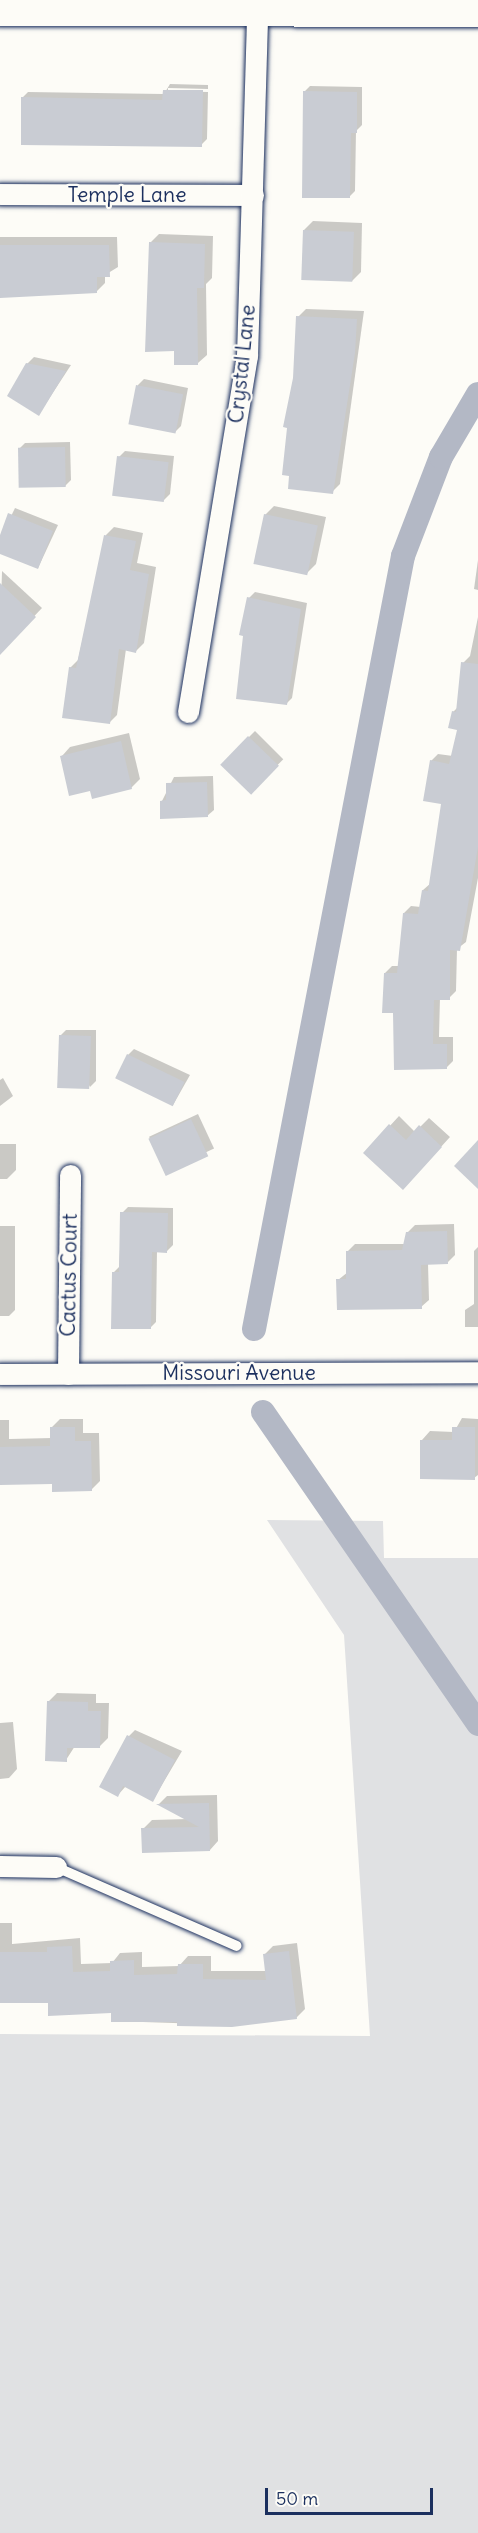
<!DOCTYPE html>
<style>
body{margin:0}
#map{position:relative;width:478px;height:2533px;overflow:hidden;background:#fdfcf7;font-family:Delius,sans-serif}
div>[style]{position:absolute}
.green>*{inset:0;background:#e0e1e3}
.shadow>*{inset:0;background:#0003;transform-origin:0 0}
.canal>*{height:24px;margin:-12px;padding:0 12px;transform-origin:12px;border-radius:12px;background:#b3b8c5}
.building>*{inset:0;background:#c9ccd3;transform-origin:0 0}
.roads{filter:drop-shadow(0 0 2px #1b2f5e) drop-shadow(0 0 2px #1b2f5e)}
.lane>*{height:10px;margin:-5px;padding:0 5px;transform-origin:5px;border-radius:5px;background:#fdfcf7}
.street>*{height:21px;margin:-10.5px;padding:0 10.5px;transform-origin:10.5px;border-radius:10.5px;background:#fdfcf7}
.secondary>*{height:28px;margin:-14px;padding:0 14px;transform-origin:14px;border-radius:14px;background:#fdfcf7}
span{translate:-50% -50%;white-space:nowrap;text-align:center;line-height:1.15;-webkit-text-stroke:4.5px #fdfcf7;paint-order:stroke}
.street-label{font-size:21px;color:#1b2f5e}
.scale{position:absolute;left:265px;top:2488px;width:168px;height:27px;box-sizing:border-box;border:3px solid #1b2f5e;border-top:0;padding-left:8px;font-size:18px;line-height:21px;white-space:nowrap;color:#1b2f5e;-webkit-text-stroke:4px #fdfcf7;paint-order:stroke}
</style>
<div id="map">
<div class="green">
<i style="clip-path:polygon(267px 1520px,383px 1521px,384px 1558px,478px 1558px,478px 2533px,0 2533px,0 2034px,370px 2036px,344px 1635px)"></i>
</div>
<div class="shadow">
<i style="clip-path:polygon(170px 84px,208px 85px,208px 89px,168px 88px,168px 91px,208px 92px,207px 139px,201px 145px,22px 98px,28px 92px,164px 94px)"></i>
<i style="clip-path:polygon(310px 86px,362px 87px,362px 125px,356px 131px,355px 191px,349px 197px,304px 92px)"></i>
<i style="clip-path:polygon(313px 221px,362px 223px,361px 272px,352px 281px,304px 230px)"></i>
<i style="clip-path:polygon(159px 234px,213px 236px,212px 278px,206px 284px,207px 355px,198px 363px,151px 242px)"></i>
<i style="clip-path:polygon(0 237px,117px 237px,118px 267px,105px 275px,105px 283px,96px 292px,0 295px)"></i>
<i style="clip-path:polygon(306px 309px,364px 311px,340px 484px,332px 492px,295px 378px,298px 317px)"></i>
<i style="clip-path:polygon(34px 357px,71px 365px,39px 414px,27px 364px)"></i>
<i style="clip-path:polygon(144px 379px,188px 388px,181px 426px,175px 432px,130px 423px,138px 385px)"></i>
<i style="clip-path:polygon(70px 442px,71px 480px,65px 486px,19px 449px,25px 443px)"></i>
<i style="clip-path:polygon(125px 451px,174px 456px,170px 494px,164px 500px,119px 457px)"></i>
<i style="clip-path:polygon(274px 506px,326px 517px,316px 564px,307px 573px,265px 515px)"></i>
<i style="clip-path:polygon(15px 508px,58px 525px,38px 568px,0 553px,0 539px)"></i>
<i style="clip-path:polygon(114px 527px,143px 533px,137px 563px,156px 567px,144px 643px,136px 651px,126px 649px,117px 715px,109px 723px,70px 668px,78px 660px,106px 535px)"></i>
<i style="clip-path:polygon(478px 560px,478px 590px,474px 589px)"></i>
<i style="clip-path:polygon(2px 571px,42px 608px,7px 645px,0 638px)"></i>
<i style="clip-path:polygon(255px 592px,307px 603px,292px 698px,286px 704px,249px 598px)"></i>
<i style="clip-path:polygon(478px 617px,478px 878px,466px 942px,457px 949px,456px 991px,449px 998px,440px 998px,439px 1037px,453px 1037px,453px 1061px,446px 1068px,394px 1012px,385px 973px,392px 966px,399px 966px,404px 913px,411px 906px,421px 907px,423px 890px,431px 883px,443px 803px,431px 761px,438px 754px,453px 756px,459px 729px,453px 712px,458px 707px,463px 663px,470px 656px)"></i>
<i style="left:255px;top:731px;width:40px;height:47px;rotate:45deg"></i>
<i style="clip-path:polygon(129px 733px,140px 779px,131px 788px,91px 789px,62px 756px,70px 747px)"></i>
<i style="clip-path:polygon(213px 776px,214px 810px,207px 816px,162px 801px,174px 777px)"></i>
<i style="clip-path:polygon(66px 1030px,96px 1030px,96px 1081px,90px 1087px,60px 1036px)"></i>
<i style="clip-path:polygon(134px 1049px,190px 1075px,173px 1105px,128px 1055px)"></i>
<i style="clip-path:polygon(3px 1078px,13px 1096px,0 1106px,0 1080px)"></i>
<i style="left:198px;top:1114px;width:38px;height:54px;rotate:65deg"></i>
<i style="clip-path:polygon(399px 1116px,415px 1132px,429px 1118px,450px 1137px,411px 1180px,365px 1153px)"></i>
<i style="clip-path:polygon(0 1144px,16px 1144px,16px 1170px,7px 1179px,0 1179px)"></i>
<i style="clip-path:polygon(128px 1207px,173px 1208px,173px 1245px,167px 1251px,157px 1251px,156px 1322px,150px 1328px,113px 1273px,119px 1267px,122px 1213px)"></i>
<i style="clip-path:polygon(454px 1224px,455px 1255px,447px 1263px,428px 1263px,429px 1300px,421px 1307px,338px 1280px,348px 1272px,347px 1252px,355px 1244px,405px 1244px,407px 1233px,415px 1225px)"></i>
<i style="clip-path:polygon(0 1226px,15px 1226px,15px 1310px,9px 1316px,0 1316px)"></i>
<i style="clip-path:polygon(478px 1247px,478px 1327px,465px 1327px,465px 1310px,474px 1304px,474px 1251px)"></i>
<i style="clip-path:polygon(462px 1418px,478px 1419px,478px 1475px,474px 1478px,422px 1440px,430px 1431px,454px 1432px)"></i>
<i style="clip-path:polygon(60px 1419px,83px 1419px,83px 1433px,99px 1433px,100px 1481px,91px 1490px,53px 1483px,0 1483px,0 1420px,9px 1420px,9px 1439px,52px 1438px,51px 1428px)"></i>
<i style="clip-path:polygon(57px 1693px,96px 1694px,96px 1703px,109px 1703px,108px 1738px,99px 1747px,75px 1746px,66px 1760px,48px 1702px)"></i>
<i style="clip-path:polygon(13px 1722px,17px 1769px,9px 1778px,0 1779px,0 1723px)"></i>
<i style="clip-path:polygon(135px 1730px,182px 1751px,153px 1800px,126px 1786px,118px 1795px,126px 1739px)"></i>
<i style="clip-path:polygon(217px 1795px,218px 1841px,210px 1850px,143px 1829px,152px 1820px,188px 1819px,159px 1804px,167px 1796px)"></i>
<i style="clip-path:polygon(0 1923px,12px 1923px,12px 1944px,80px 1938px,81px 1964px,112px 1963px,120px 1953px,142px 1952px,142px 1967px,179px 1966px,188px 1956px,211px 1956px,211px 1971px,266px 1971px,264px 1955px,273px 1946px,297px 1943px,305px 2009px,296px 2018px,234px 2025px,112px 2021px,112px 2012px,50px 2001px,0 2002px)"></i>
</div>
<div class="canal">
<i style="left:254px;top:1329px;width:787px;rotate:-79.09deg"></i>
<i style="left:403px;top:556px;width:106px;rotate:-69deg"></i>
<i style="left:441px;top:457px;width:73px;rotate:-59.6deg"></i>
<i style="left:263px;top:1412px;width:379px;rotate:55.4deg"></i>
</div>
<div class="building">
<i style="clip-path:polygon(163px 90px,203px 90px,202px 147px,21px 145px,21px 97px,162px 100px)"></i>
<i style="clip-path:polygon(303px 91px,357px 92px,357px 133px,351px 133px,350px 198px,302px 198px)"></i>
<i style="left:303px;top:230px;width:51px;height:50px;rotate:2deg"></i>
<i style="clip-path:polygon(149px 242px,205px 244px,204px 288px,197px 288px,198px 365px,174px 365px,174px 351px,145px 352px)"></i>
<i style="clip-path:polygon(0 245px,109px 245px,110px 277px,97px 277px,97px 293px,0 298px)"></i>
<i style="clip-path:polygon(296px 316px,357px 319px,355px 353px,333px 494px,288px 489px,289px 476px,282px 475px,287px 428px,283px 427px,293px 378px)"></i>
<i style="clip-path:polygon(26px 363px,66px 371px,39px 416px,7px 396px)"></i>
<i style="left:136px;top:385px;width:48px;height:40px;rotate:11deg"></i>
<i style="left:65px;top:447px;width:40px;height:47px;rotate:89deg"></i>
<i style="left:117px;top:456px;width:52px;height:40px;rotate:7deg"></i>
<i style="clip-path:polygon(8px 513px,53px 531px,38px 569px,0 554px,0 535px)"></i>
<i style="left:264px;top:514px;width:55px;height:51px;rotate:12deg"></i>
<i style="clip-path:polygon(104px 535px,136px 541px,130px 570px,149px 574px,136px 653px,119px 649px,110px 724px,62px 718px,69px 667px,76px 668px)"></i>
<i style="clip-path:polygon(0 583px,36px 617px,0 655px)"></i>
<i style="clip-path:polygon(247px 597px,301px 609px,287px 705px,236px 699px,243px 636px,239px 635px)"></i>
<i style="clip-path:polygon(461px 662px,478px 664px,478px 847px,460px 951px,450px 950px,450px 1000px,434px 1000px,433px 1044px,447px 1044px,447px 1069px,394px 1070px,393px 1013px,382px 1013px,384px 973px,397px 973px,403px 913px,418px 914px,422px 890px,428px 891px,441px 804px,423px 801px,430px 760px,449px 764px,457px 730px,448px 728px,452px 711px,456px 712px)"></i>
<i style="left:248px;top:736px;width:43px;height:40px;rotate:44deg"></i>
<i style="clip-path:polygon(121px 741px,132px 789px,92px 799px,90px 791px,69px 796px,60px 756px)"></i>
<i style="clip-path:polygon(207px 782px,208px 817px,160px 819px,160px 801px,166px 800px,166px 783px)"></i>
<i style="left:59px;top:1035px;width:32px;height:53px;rotate:2deg"></i>
<i style="left:127px;top:1054px;width:64px;height:27px;rotate:26deg"></i>
<i style="left:191px;top:1119px;width:41px;height:47px;rotate:65deg"></i>
<i style="clip-path:polygon(389px 1124px,406px 1140px,419px 1125px,442px 1147px,403px 1190px,363px 1153px)"></i>
<i style="clip-path:polygon(478px 1140px,478px 1189px,454px 1166px)"></i>
<i style="clip-path:polygon(120px 1212px,168px 1213px,167px 1253px,152px 1252px,151px 1329px,111px 1329px,112px 1272px,119px 1272px)"></i>
<i style="clip-path:polygon(447px 1231px,448px 1264px,421px 1265px,422px 1309px,337px 1310px,336px 1279px,346px 1279px,346px 1251px,402px 1250px,406px 1232px)"></i>
<i style="clip-path:polygon(50px 1427px,75px 1427px,75px 1441px,91px 1441px,92px 1491px,52px 1492px,52px 1484px,0 1485px,0 1447px,50px 1446px)"></i>
<i style="clip-path:polygon(452px 1427px,475px 1427px,475px 1480px,420px 1479px,420px 1440px,452px 1440px)"></i>
<i style="clip-path:polygon(47px 1701px,88px 1702px,88px 1711px,101px 1711px,100px 1748px,67px 1748px,67px 1762px,45px 1761px)"></i>
<i style="clip-path:polygon(127px 1735px,175px 1760px,153px 1802px,123px 1786px,118px 1797px,99px 1787px)"></i>
<i style="clip-path:polygon(209px 1803px,210px 1851px,142px 1853px,141px 1828px,199px 1827px,156px 1804px)"></i>
<i style="clip-path:polygon(72px 1946px,73px 1972px,110px 1971px,110px 1961px,134px 1960px,134px 1975px,177px 1974px,178px 1964px,203px 1964px,203px 1979px,266px 1980px,263px 1954px,289px 1951px,297px 2019px,232px 2027px,177px 2026px,177px 2022px,111px 2022px,111px 2013px,48px 2016px,48px 2003px,0 2003px,0 1952px,47px 1952px,47px 1947px)"></i>
</div>
<div class="roads">
<div class="lane">
<i style="left:56px;top:1867px;width:197px;rotate:23.6deg"></i>
</div>
<div class="street">
<i style="left:0;top:194px;width:253px;rotate:0.2deg"></i>
<i style="left:188px;top:712px;width:361px;rotate:-80.6deg"></i>
<i style="left:247px;top:356px;width:344px;rotate:-88.3deg"></i>
<i style="left:0;top:1374px;width:478px;rotate:-0.2deg"></i>
<i style="left:68px;top:1374px;width:199px;rotate:-89.4deg"></i>
<i style="left:0;top:1866px;width:56px;rotate:1deg"></i>
</div>
<div class="secondary">
<i style="left:0;top:12px;width:478px;rotate:0.1deg"></i>
</div>
</div>
<div class="street-label">
<span style="left:127px;top:195px">Temple Lane</span>
<span style="left:242px;top:364px;rotate:-84deg">Crystal Lane</span>
<span style="left:69px;top:1275px;rotate:-89deg">Cactus Court</span>
<span style="left:239px;top:1373px">Missouri Avenue</span>
</div>
<div class="scale">50 m</div>
</div>
